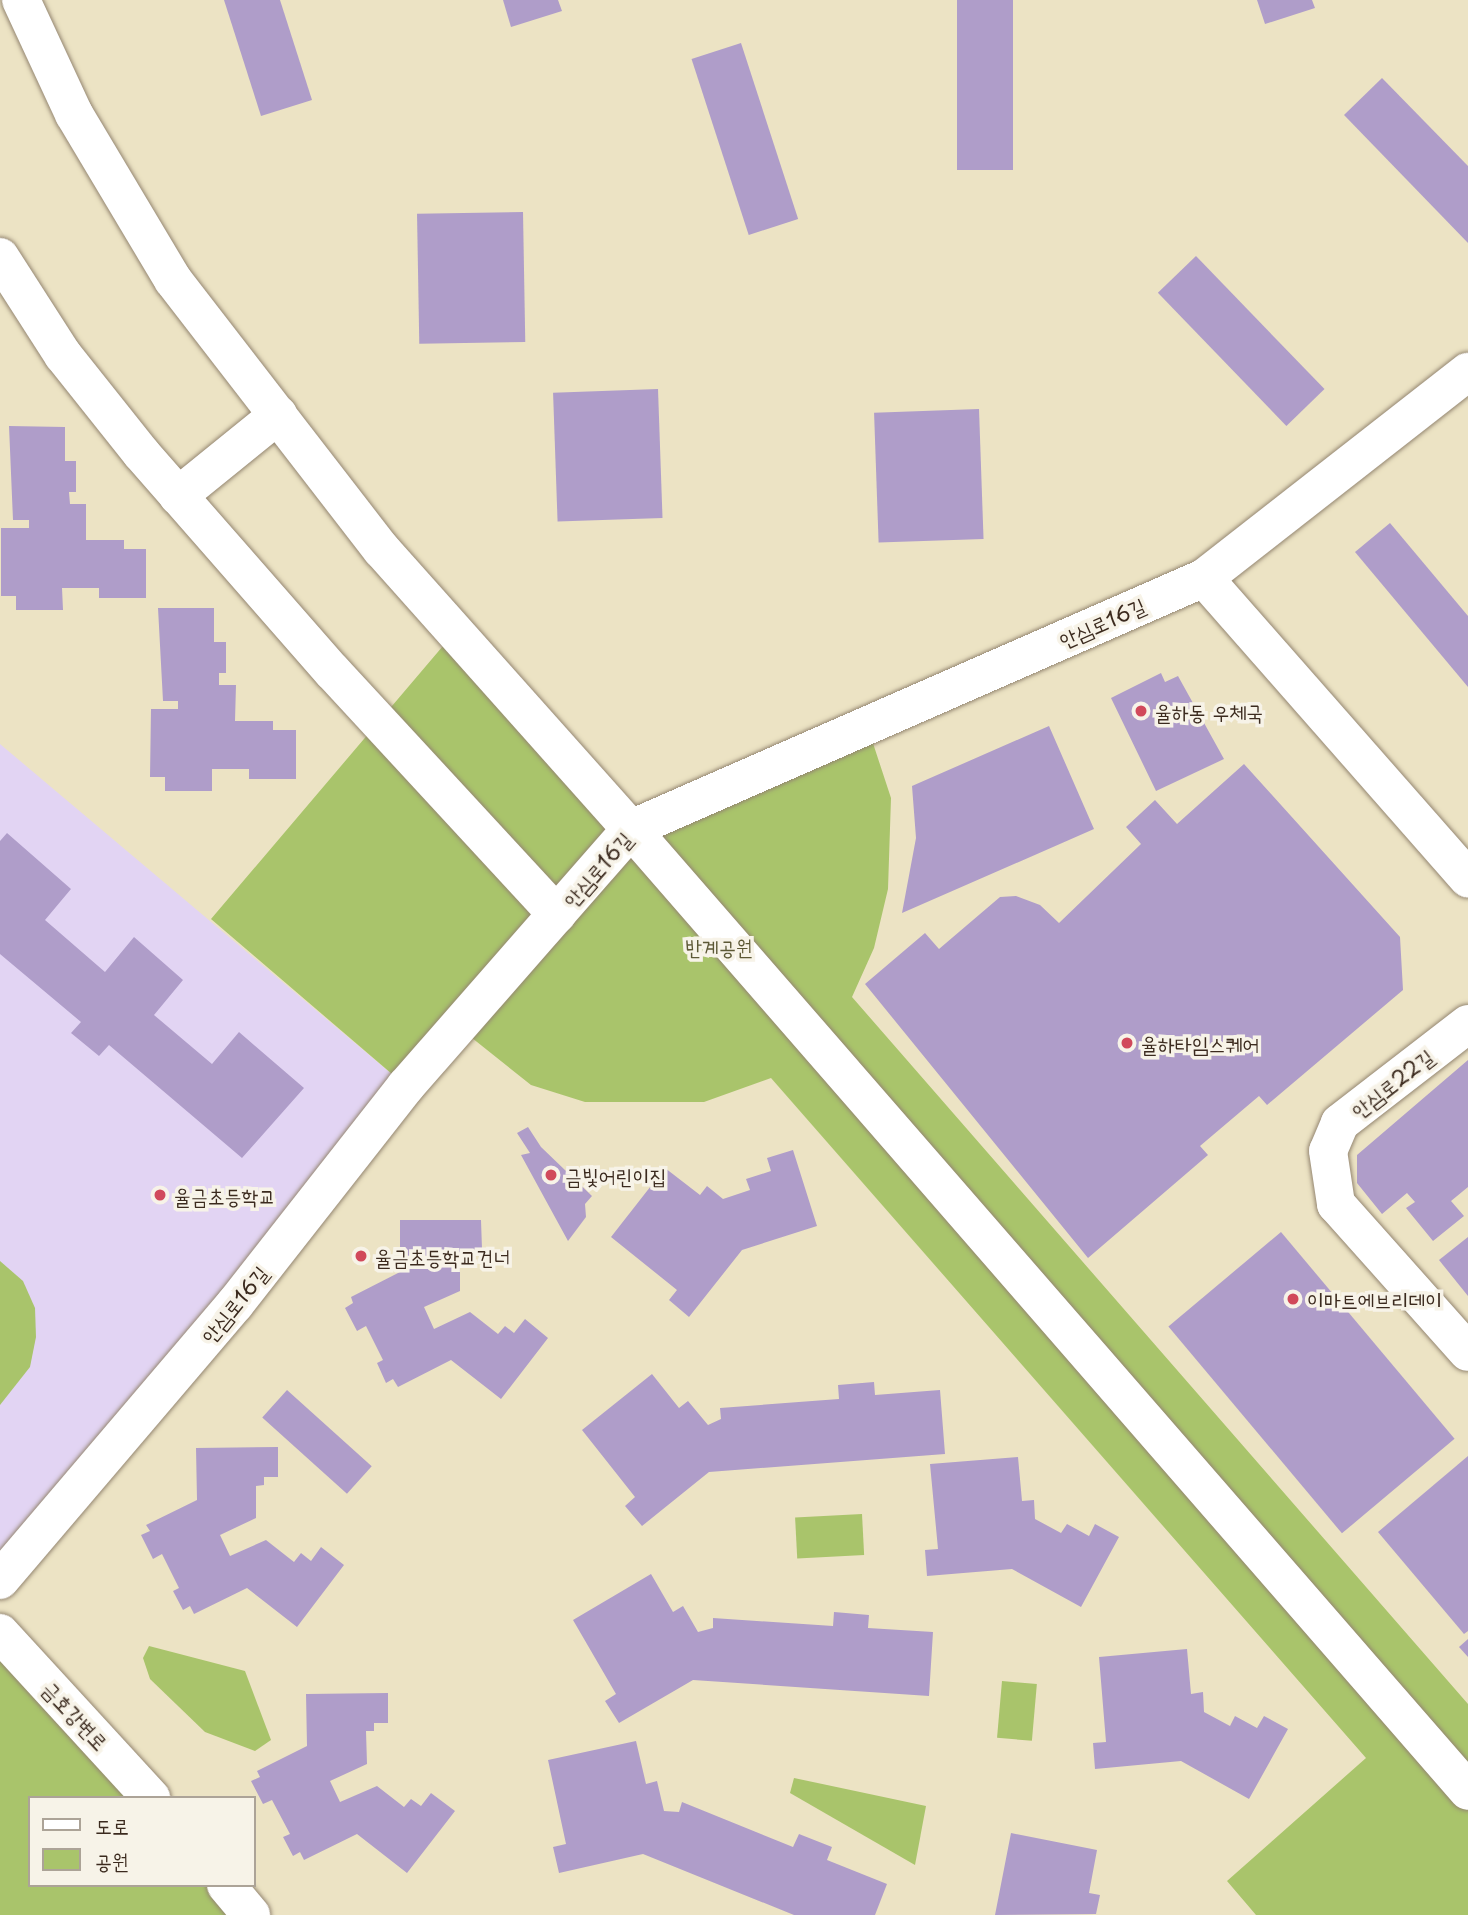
<!DOCTYPE html>
<meta charset="utf-8">
<style>
body{margin:0}
#map{position:relative;width:1468px;height:1915px;overflow:hidden;background:#ece3c4;font-family:"Playpen Sans","Poor Story",sans-serif}
div>[style]{position:absolute}
.built>*{inset:0;background:#e2d4f3}
.green>*{inset:0;background:#a9c46b;transform-origin:0 0}
.building>*{inset:0;background:#af9dc9;transform-origin:0 0}
.roads{filter:drop-shadow(0 0 2px #948671) drop-shadow(0 0 2px #948671)}
.minor>*{height:38px;margin:-19px;padding:0 19px;transform-origin:19px;border-radius:19px;background:#fff}
.major>*{height:38px;margin:-19px;padding:0 19px;transform-origin:19px;border-radius:19px;background:#fff}
.dots>*{width:19px;height:19px;translate:-50% -50%;box-sizing:border-box;border:4px solid #f7f3e8;border-radius:50%}
span{translate:-50% -50%;white-space:nowrap;text-align:center;line-height:1.15;-webkit-text-stroke:7px #f7f3e8;paint-order:stroke}
.street-label{font-size:21px;color:#3b2a1e}
.poi-label{font-size:21px;color:#3b2a1e}
.left{translate:0 -50%;text-align:left}
.park-label{font-size:21px;color:#5c5835}
.legend{position:absolute;left:28px;top:1796px;width:228px;height:91px;box-sizing:border-box;background:#f7f3e8;border:2px solid #aca397;margin:0;padding:9px 12px;list-style:none;font-size:21px;color:#3b2a1e}
.legend li{display:flex;align-items:center;gap:14px;height:35px}
.legend b{width:35px;border:2px solid #aca397}
</style>
<div id="map">
<div class="built">
<i style="clip-path:polygon(0 744px,406px 1086px,0 1580px)"></i>
</div>
<div class="green">
<i style="clip-path:polygon(454px 633px,631px 829px,867px 725px,891px 798px,888px 889px,874px 948px,852px 997px,1468px 1704px,1468px 1915px,1256px 1915px,1227px 1881px,1366px 1758px,771px 1078px,704px 1102px,585px 1102px,531px 1085px,457px 1026px,406px 1086px,211px 919px)"></i>
<i style="clip-path:polygon(0 1261px,23px 1281px,35px 1308px,36px 1337px,30px 1367px,0 1405px)"></i>
<i style="left:862px;top:1514px;width:41px;height:67px;rotate:87deg"></i>
<i style="clip-path:polygon(0 1635px,139px 1798px,30px 1798px,30px 1885px,214px 1885px,239px 1915px,0 1915px)"></i>
<i style="clip-path:polygon(149px 1646px,245px 1671px,271px 1740px,255px 1751px,205px 1732px,150px 1679px,143px 1658px)"></i>
<i style="left:1002px;top:1681px;width:35px;height:57px;rotate:5deg"></i>
<i style="clip-path:polygon(794px 1778px,926px 1806px,915px 1865px,790px 1793px)"></i>
</div>
<div class="building">
<i style="clip-path:polygon(224px 0,280px 0,312px 100px,261px 116px)"></i>
<i style="clip-path:polygon(503px 0,558px 0,562px 11px,511px 27px)"></i>
<i style="left:957px;top:0;width:56px;height:170px"></i>
<i style="clip-path:polygon(1257px 0,1312px 0,1315px 8px,1265px 24px)"></i>
<i style="left:741px;top:43px;width:185px;height:52px;rotate:72deg"></i>
<i style="clip-path:polygon(1382px 78px,1468px 166px,1468px 243px,1344px 115px)"></i>
<i style="left:523px;top:212px;width:130px;height:106px;rotate:89deg"></i>
<i style="left:1196px;top:256px;width:185px;height:53px;rotate:46deg"></i>
<i style="left:658px;top:389px;width:129px;height:105px;rotate:88deg"></i>
<i style="left:979px;top:409px;width:130px;height:105px;rotate:88deg"></i>
<i style="clip-path:polygon(9px 426px,65px 427px,65px 461px,76px 461px,76px 492px,69px 492px,70px 504px,86px 504px,86px 540px,124px 540px,124px 549px,146px 549px,146px 598px,99px 598px,99px 588px,62px 588px,63px 610px,16px 610px,16px 596px,1px 596px,1px 528px,29px 528px,29px 520px,13px 520px)"></i>
<i style="clip-path:polygon(1390px 523px,1468px 616px,1468px 687px,1355px 552px)"></i>
<i style="clip-path:polygon(158px 608px,214px 608px,214px 642px,226px 642px,226px 673px,219px 673px,219px 685px,236px 685px,235px 721px,273px 721px,273px 730px,296px 730px,296px 779px,249px 779px,249px 769px,212px 769px,212px 791px,165px 791px,165px 777px,150px 777px,151px 709px,178px 709px,178px 701px,163px 701px)"></i>
<i style="clip-path:polygon(1161px 673px,1165px 682px,1178px 676px,1224px 759px,1156px 791px,1111px 698px)"></i>
<i style="clip-path:polygon(1049px 726px,1094px 829px,902px 913px,916px 838px,912px 786px)"></i>
<i style="clip-path:polygon(1244px 764px,1400px 937px,1403px 990px,1267px 1105px,1259px 1096px,1200px 1146px,1208px 1155px,1088px 1258px,865px 984px,925px 933px,939px 949px,1000px 897px,1016px 896px,1040px 905px,1059px 923px,1141px 844px,1126px 827px,1155px 800px,1177px 824px)"></i>
<i style="clip-path:polygon(7px 833px,71px 889px,45px 920px,105px 972px,134px 937px,183px 980px,154px 1015px,212px 1064px,239px 1032px,304px 1088px,242px 1158px,109px 1045px,99px 1056px,71px 1033px,81px 1022px,0 954px,0 841px)"></i>
<i style="clip-path:polygon(1468px 1060px,1468px 1187px,1451px 1201px,1464px 1216px,1433px 1241px,1406px 1208px,1415px 1202px,1407px 1193px,1382px 1214px,1357px 1183px,1357px 1155px)"></i>
<i style="clip-path:polygon(528px 1127px,541px 1147px,592px 1196px,585px 1204px,586px 1217px,568px 1241px,521px 1155px,530px 1153px,517px 1133px)"></i>
<i style="clip-path:polygon(793px 1150px,817px 1226px,742px 1250px,689px 1317px,669px 1300px,677px 1290px,611px 1237px,665px 1168px,700px 1195px,707px 1186px,723px 1199px,750px 1190px,746px 1179px,771px 1171px,767px 1158px)"></i>
<i style="clip-path:polygon(400px 1220px,481px 1220px,482px 1249px,467px 1250px,468px 1258px,460px 1258px,460px 1291px,424px 1307px,434px 1329px,470px 1312px,498px 1334px,505px 1326px,514px 1333px,525px 1319px,548px 1338px,501px 1399px,451px 1360px,398px 1387px,393px 1379px,386px 1383px,377px 1363px,383px 1360px,366px 1326px,357px 1331px,345px 1308px,353px 1303px,351px 1297px,400px 1272px)"></i>
<i style="left:1281px;top:1232px;width:270px;height:147px;rotate:50deg"></i>
<i style="clip-path:polygon(1468px 1237px,1468px 1296px,1439px 1260px)"></i>
<i style="clip-path:polygon(652px 1374px,679px 1408px,688px 1401px,708px 1425px,721px 1419px,720px 1408px,839px 1399px,838px 1385px,874px 1382px,875px 1395px,940px 1390px,945px 1454px,709px 1472px,642px 1526px,625px 1506px,635px 1497px,582px 1430px)"></i>
<i style="left:287px;top:1390px;width:114px;height:37px;rotate:42deg"></i>
<i style="clip-path:polygon(278px 1447px,278px 1477px,264px 1477px,264px 1485px,256px 1486px,256px 1518px,220px 1535px,230px 1556px,266px 1540px,294px 1562px,301px 1553px,311px 1561px,321px 1547px,344px 1565px,297px 1627px,247px 1588px,194px 1614px,190px 1606px,183px 1610px,173px 1591px,179px 1588px,162px 1554px,153px 1559px,141px 1535px,150px 1531px,146px 1525px,197px 1500px,196px 1448px)"></i>
<i style="clip-path:polygon(1468px 1456px,1468px 1631px,1464px 1634px,1378px 1532px)"></i>
<i style="clip-path:polygon(1018px 1457px,1022px 1501px,1034px 1500px,1035px 1519px,1061px 1533px,1067px 1524px,1089px 1536px,1095px 1524px,1119px 1537px,1081px 1607px,1012px 1569px,927px 1576px,925px 1550px,938px 1549px,930px 1464px)"></i>
<i style="clip-path:polygon(651px 1574px,673px 1612px,683px 1606px,698px 1632px,713px 1628px,713px 1618px,833px 1626px,834px 1612px,869px 1615px,868px 1628px,933px 1632px,929px 1696px,693px 1680px,619px 1723px,605px 1701px,616px 1694px,573px 1620px)"></i>
<i style="clip-path:polygon(1468px 1639px,1468px 1657px,1459px 1647px)"></i>
<i style="clip-path:polygon(1187px 1649px,1191px 1694px,1203px 1692px,1204px 1712px,1230px 1726px,1235px 1716px,1257px 1728px,1264px 1716px,1288px 1729px,1249px 1799px,1181px 1761px,1095px 1769px,1093px 1743px,1106px 1742px,1099px 1657px)"></i>
<i style="clip-path:polygon(388px 1693px,388px 1723px,374px 1723px,374px 1731px,366px 1731px,367px 1764px,330px 1781px,340px 1802px,377px 1786px,404px 1807px,411px 1799px,421px 1806px,431px 1793px,455px 1811px,407px 1873px,357px 1834px,304px 1860px,300px 1852px,293px 1856px,283px 1837px,290px 1834px,272px 1800px,263px 1804px,251px 1781px,260px 1777px,257px 1771px,307px 1746px,306px 1694px)"></i>
<i style="clip-path:polygon(636px 1741px,646px 1784px,657px 1781px,664px 1811px,679px 1812px,682px 1802px,793px 1847px,799px 1834px,832px 1847px,827px 1860px,887px 1884px,875px 1915px,794px 1915px,643px 1854px,559px 1873px,553px 1847px,566px 1844px,548px 1760px)"></i>
<i style="clip-path:polygon(1011px 1833px,1097px 1850px,1089px 1893px,1100px 1895px,1096px 1914px,995px 1915px)"></i>
</div>
<div class="roads">
<div class="minor">
<i style="left:0;top:257px;width:117px;rotate:57.3deg"></i>
<i style="left:63px;top:355px;width:125px;rotate:51.5deg"></i>
<i style="left:141px;top:453px;width:291px;rotate:48.8deg"></i>
<i style="left:333px;top:672px;width:330px;rotate:47.3deg"></i>
<i style="left:178px;top:496px;width:129px;rotate:-39deg"></i>
<i style="left:631px;top:829px;width:1275px;rotate:48.97deg"></i>
<i style="left:1468px;top:1024px;width:162px;rotate:142.3deg"></i>
<i style="left:1340px;top:1123px;width:30px;rotate:113deg"></i>
<i style="left:1328px;top:1151px;width:54px;rotate:81.4deg"></i>
<i style="left:1336px;top:1204px;width:198px;rotate:48.3deg"></i>
<i style="left:0;top:1633px;width:224px;rotate:47.5deg"></i>
<i style="left:226px;top:1885px;width:39px;rotate:50deg"></i>
</div>
<div class="major">
<i style="left:21px;top:0;width:126px;rotate:65.1deg"></i>
<i style="left:74px;top:114px;width:193px;rotate:59.2deg"></i>
<i style="left:173px;top:280px;width:341px;rotate:52.3deg"></i>
<i style="left:382px;top:550px;width:374px;rotate:48.3deg"></i>
<i style="left:1204px;top:578px;width:400px;rotate:48.7deg"></i>
<i style="left:0;top:1580px;width:362px;rotate:-49.6deg"></i>
<i style="left:235px;top:1304px;width:277px;rotate:-51.9deg"></i>
<i style="left:406px;top:1086px;width:342px;rotate:-48.8deg"></i>
<i style="left:631px;top:829px;width:626px;rotate:-23.66deg"></i>
<i style="left:1204px;top:578px;width:335px;rotate:-38deg"></i>
</div>
</div>
<div class="dots">
<i style="left:1141px;top:711px;background:#d1495b"></i>
<i style="left:1127px;top:1043px;background:#d1495b"></i>
<i style="left:551px;top:1175px;background:#d1495b"></i>
<i style="left:160px;top:1195px;background:#d1495b"></i>
<i style="left:361px;top:1256px;background:#d1495b"></i>
<i style="left:1293px;top:1299px;background:#d1495b"></i>
</div>
<div class="street-label">
<span style="left:1102px;top:622px;rotate:-24deg">안심로16길</span>
<span style="left:597px;top:869px;rotate:-49deg">안심로16길</span>
<span style="left:1392px;top:1083px;rotate:-38deg">안심로22길</span>
<span style="left:234px;top:1304px;rotate:-51deg">안심로16길</span>
<span style="left:76px;top:1715px;rotate:47deg">금호강변로</span>
</div>
<div class="poi-label">
<span class="left" style="left:1155px;top:711px">율하동 우체국</span>
<span class="left" style="left:1141px;top:1043px">율하타임스퀘어</span>
<span class="left" style="left:565px;top:1175px">금빛어린이집</span>
<span class="left" style="left:174px;top:1195px">율금초등학교</span>
<span class="left" style="left:375px;top:1256px">율금초등학교건너</span>
<span class="left" style="left:1307px;top:1299px">이마트에브리데이</span>
</div>
<div class="park-label">
<span style="left:719px;top:946px">반계공원</span>
</div>
<ul class="legend">
<li><b style="height:9px;background:#fff"></b>도로</li>
<li><b style="height:19px;background:#a9c46b"></b>공원</li>
</ul>
</div>
